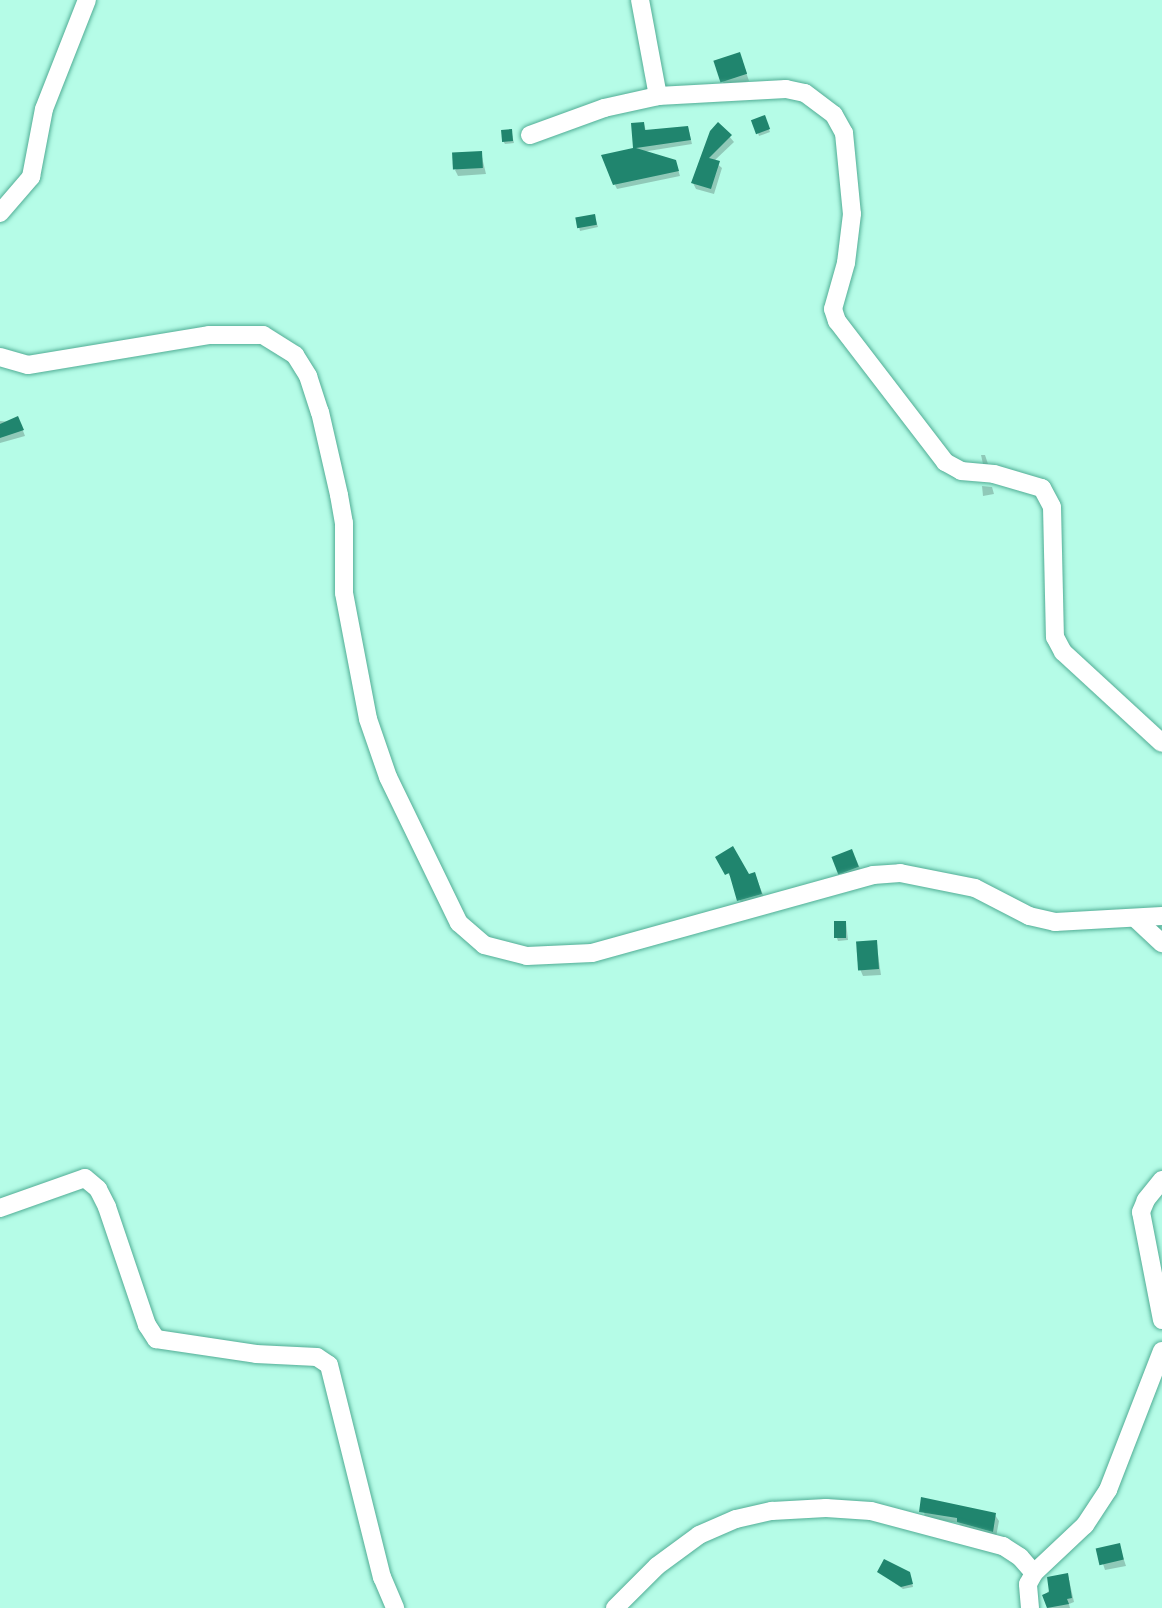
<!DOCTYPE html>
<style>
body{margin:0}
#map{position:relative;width:1162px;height:1608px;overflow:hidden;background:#b5fce7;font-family:Literata,serif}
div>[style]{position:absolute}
.shadow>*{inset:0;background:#0003}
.building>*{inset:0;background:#20856e;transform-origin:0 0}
.roads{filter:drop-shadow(0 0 2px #51ad95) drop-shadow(0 0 2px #51ad95)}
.minor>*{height:18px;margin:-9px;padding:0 9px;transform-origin:9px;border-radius:9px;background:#fff}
span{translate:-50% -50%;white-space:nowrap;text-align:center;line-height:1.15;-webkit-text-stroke:5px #fff;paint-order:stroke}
</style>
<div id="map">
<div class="shadow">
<i style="clip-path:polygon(740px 54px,749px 81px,725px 87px,715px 61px)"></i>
<i style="clip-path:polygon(765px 120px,770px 132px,759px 136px,758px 133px)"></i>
<i style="clip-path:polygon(644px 124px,646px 131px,688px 127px,692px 144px,642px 152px,677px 166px,680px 176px,617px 189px,615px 185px,635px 149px)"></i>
<i style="clip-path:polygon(719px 124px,734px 142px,714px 161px,722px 168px,714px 194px,696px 189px,693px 183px)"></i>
<i style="clip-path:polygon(511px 131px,514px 143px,505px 144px,503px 141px)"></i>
<i style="clip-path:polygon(481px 153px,486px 174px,458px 176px,455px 170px)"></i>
<i style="clip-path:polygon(595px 218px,598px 227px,580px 231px,577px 219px)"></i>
<i style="clip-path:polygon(0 421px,20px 423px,25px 436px,0 443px)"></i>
<i style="clip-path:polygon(981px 455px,985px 455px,988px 464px,983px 464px)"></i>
<i style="clip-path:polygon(982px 486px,992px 487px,994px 494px,983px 496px)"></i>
<i style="clip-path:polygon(717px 857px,749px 876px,755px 874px,765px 900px,742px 906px,732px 879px)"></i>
<i style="clip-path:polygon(855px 857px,862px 873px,843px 878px,840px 872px)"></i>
<i style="clip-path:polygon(846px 922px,848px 940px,838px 941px,837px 938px)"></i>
<i style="clip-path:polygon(876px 941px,881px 975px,863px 976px,860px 969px)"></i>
<i style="clip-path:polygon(922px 1498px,995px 1515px,999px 1521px,996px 1537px,962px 1528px,959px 1523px,925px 1518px)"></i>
<i style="clip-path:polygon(1119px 1545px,1126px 1566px,1105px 1570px,1098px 1549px)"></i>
<i style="clip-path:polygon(879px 1572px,911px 1577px,913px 1587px,903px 1589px)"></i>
<i style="clip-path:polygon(1068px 1575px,1074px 1602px,1069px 1604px,1070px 1608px,1048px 1608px,1044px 1595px)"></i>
</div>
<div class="building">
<i style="left:740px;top:52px;width:23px;height:28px;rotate:72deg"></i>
<i style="left:765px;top:115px;width:15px;height:15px;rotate:70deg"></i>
<i style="clip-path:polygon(644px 122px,645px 130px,688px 126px,691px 140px,636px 148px,676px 160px,679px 171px,613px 185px,601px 155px,633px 148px,631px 123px)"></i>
<i style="clip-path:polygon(718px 122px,732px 135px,709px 158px,720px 161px,711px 189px,691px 183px,710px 131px)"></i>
<i style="left:512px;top:129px;width:12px;height:11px;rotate:85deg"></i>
<i style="left:482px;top:151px;width:17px;height:30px;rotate:87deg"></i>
<i style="left:595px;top:214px;width:11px;height:20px;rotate:80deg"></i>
<i style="clip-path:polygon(18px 416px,24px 430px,0 438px,0 424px)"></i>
<i style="clip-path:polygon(733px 846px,749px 874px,755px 872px,762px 894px,737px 901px,729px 873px,725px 875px,715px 857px)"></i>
<i style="left:852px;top:849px;width:19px;height:22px;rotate:69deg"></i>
<i style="left:834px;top:921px;width:12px;height:17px"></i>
<i style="left:877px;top:940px;width:29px;height:21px;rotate:86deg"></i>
<i style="clip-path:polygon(921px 1497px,996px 1513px,993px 1532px,957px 1522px,957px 1518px,919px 1512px)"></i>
<i style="left:1120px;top:1543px;width:17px;height:25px;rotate:77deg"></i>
<i style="clip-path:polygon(884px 1559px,910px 1572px,913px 1584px,901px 1587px,877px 1572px)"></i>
<i style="clip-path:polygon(1068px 1573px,1072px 1598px,1067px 1599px,1069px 1604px,1047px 1608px,1042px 1595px,1049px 1592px,1047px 1577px)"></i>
</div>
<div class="roads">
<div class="minor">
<i style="left:658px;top:96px;width:128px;rotate:-3.1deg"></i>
<i style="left:786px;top:89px;width:19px;rotate:12deg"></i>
<i style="left:805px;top:93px;width:36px;rotate:37deg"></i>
<i style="left:834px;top:115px;width:21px;rotate:61deg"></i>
<i style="left:844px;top:133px;width:81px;rotate:84.4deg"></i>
<i style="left:852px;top:214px;width:49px;rotate:97deg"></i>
<i style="left:846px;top:263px;width:48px;rotate:105.8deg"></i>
<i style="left:833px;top:309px;width:13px;rotate:72deg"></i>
<i style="left:837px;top:321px;width:178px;rotate:52.5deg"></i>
<i style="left:945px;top:462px;width:18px;rotate:29deg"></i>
<i style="left:961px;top:471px;width:33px;rotate:5deg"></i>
<i style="left:994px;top:474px;width:50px;rotate:16.3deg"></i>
<i style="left:1042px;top:488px;width:21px;rotate:62deg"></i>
<i style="left:1052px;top:507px;width:130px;rotate:88.7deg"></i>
<i style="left:1055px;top:637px;width:17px;rotate:62deg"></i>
<i style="left:1063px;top:652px;width:134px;rotate:42.6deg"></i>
<i style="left:530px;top:135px;width:79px;rotate:-20deg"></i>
<i style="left:604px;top:108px;width:55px;rotate:-12.5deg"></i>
<i style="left:658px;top:96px;width:98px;rotate:-100.6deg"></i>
<i style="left:0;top:213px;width:48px;rotate:-49.3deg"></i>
<i style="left:31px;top:177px;width:69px;rotate:-79.2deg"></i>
<i style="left:44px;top:109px;width:117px;rotate:-68.5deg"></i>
<i style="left:0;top:357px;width:29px;rotate:16deg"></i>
<i style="left:28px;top:365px;width:183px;rotate:-9.4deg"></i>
<i style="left:209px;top:335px;width:54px"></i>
<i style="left:263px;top:335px;width:38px;rotate:32deg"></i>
<i style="left:295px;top:355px;width:25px;rotate:58deg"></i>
<i style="left:308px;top:376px;width:38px;rotate:72deg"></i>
<i style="left:320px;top:412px;width:85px;rotate:77.1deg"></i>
<i style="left:339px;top:495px;width:28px;rotate:80deg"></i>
<i style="left:344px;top:523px;width:70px;rotate:90deg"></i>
<i style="left:344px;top:593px;width:128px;rotate:79.2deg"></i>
<i style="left:368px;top:719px;width:61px;rotate:71deg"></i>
<i style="left:388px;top:777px;width:162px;rotate:64.1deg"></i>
<i style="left:459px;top:923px;width:33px;rotate:41deg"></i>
<i style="left:484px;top:945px;width:44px;rotate:14.3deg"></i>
<i style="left:527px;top:956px;width:65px;rotate:-2.6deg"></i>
<i style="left:592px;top:953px;width:292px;rotate:-15.5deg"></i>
<i style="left:873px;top:875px;width:27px;rotate:-4deg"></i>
<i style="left:900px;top:873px;width:76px;rotate:11.3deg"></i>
<i style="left:975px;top:888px;width:61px;rotate:27.4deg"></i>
<i style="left:1029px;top:916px;width:27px;rotate:13deg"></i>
<i style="left:1055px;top:922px;width:107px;rotate:-3.2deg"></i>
<i style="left:1137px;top:920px;width:34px;rotate:43deg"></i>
<i style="left:1162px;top:1180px;width:26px;rotate:129deg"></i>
<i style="left:1146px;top:1200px;width:13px;rotate:113deg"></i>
<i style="left:1141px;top:1212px;width:110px;rotate:79deg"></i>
<i style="left:0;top:1208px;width:90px;rotate:-19.4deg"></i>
<i style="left:85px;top:1178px;width:17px;rotate:40deg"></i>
<i style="left:98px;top:1189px;width:20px;rotate:63deg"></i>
<i style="left:107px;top:1207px;width:125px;rotate:71.3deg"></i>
<i style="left:147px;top:1325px;width:17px;rotate:57deg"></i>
<i style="left:156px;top:1339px;width:101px;rotate:8.5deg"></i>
<i style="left:256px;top:1354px;width:61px;rotate:2.8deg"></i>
<i style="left:317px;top:1357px;width:14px;rotate:34deg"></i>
<i style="left:329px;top:1365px;width:219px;rotate:76deg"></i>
<i style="left:382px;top:1577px;width:34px;rotate:67deg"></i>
<i style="left:615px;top:1608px;width:59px;rotate:-45deg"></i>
<i style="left:657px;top:1566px;width:52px;rotate:-36.4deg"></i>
<i style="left:699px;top:1535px;width:40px;rotate:-23.4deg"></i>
<i style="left:736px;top:1519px;width:37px;rotate:-13deg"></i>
<i style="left:772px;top:1511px;width:54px;rotate:-3.2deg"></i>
<i style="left:826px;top:1508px;width:45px;rotate:3.8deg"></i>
<i style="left:871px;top:1511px;width:137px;rotate:14.9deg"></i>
<i style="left:1003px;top:1546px;width:20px;rotate:33deg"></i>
<i style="left:1020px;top:1557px;width:21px;rotate:49deg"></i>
<i style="left:1030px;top:1608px;width:24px;rotate:-95deg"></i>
<i style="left:1028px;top:1584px;width:13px;rotate:-61deg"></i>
<i style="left:1034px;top:1573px;width:70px;rotate:-43.3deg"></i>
<i style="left:1085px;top:1525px;width:42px;rotate:-56.7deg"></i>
<i style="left:1108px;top:1490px;width:149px;rotate:-68.8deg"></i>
</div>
</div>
</div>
